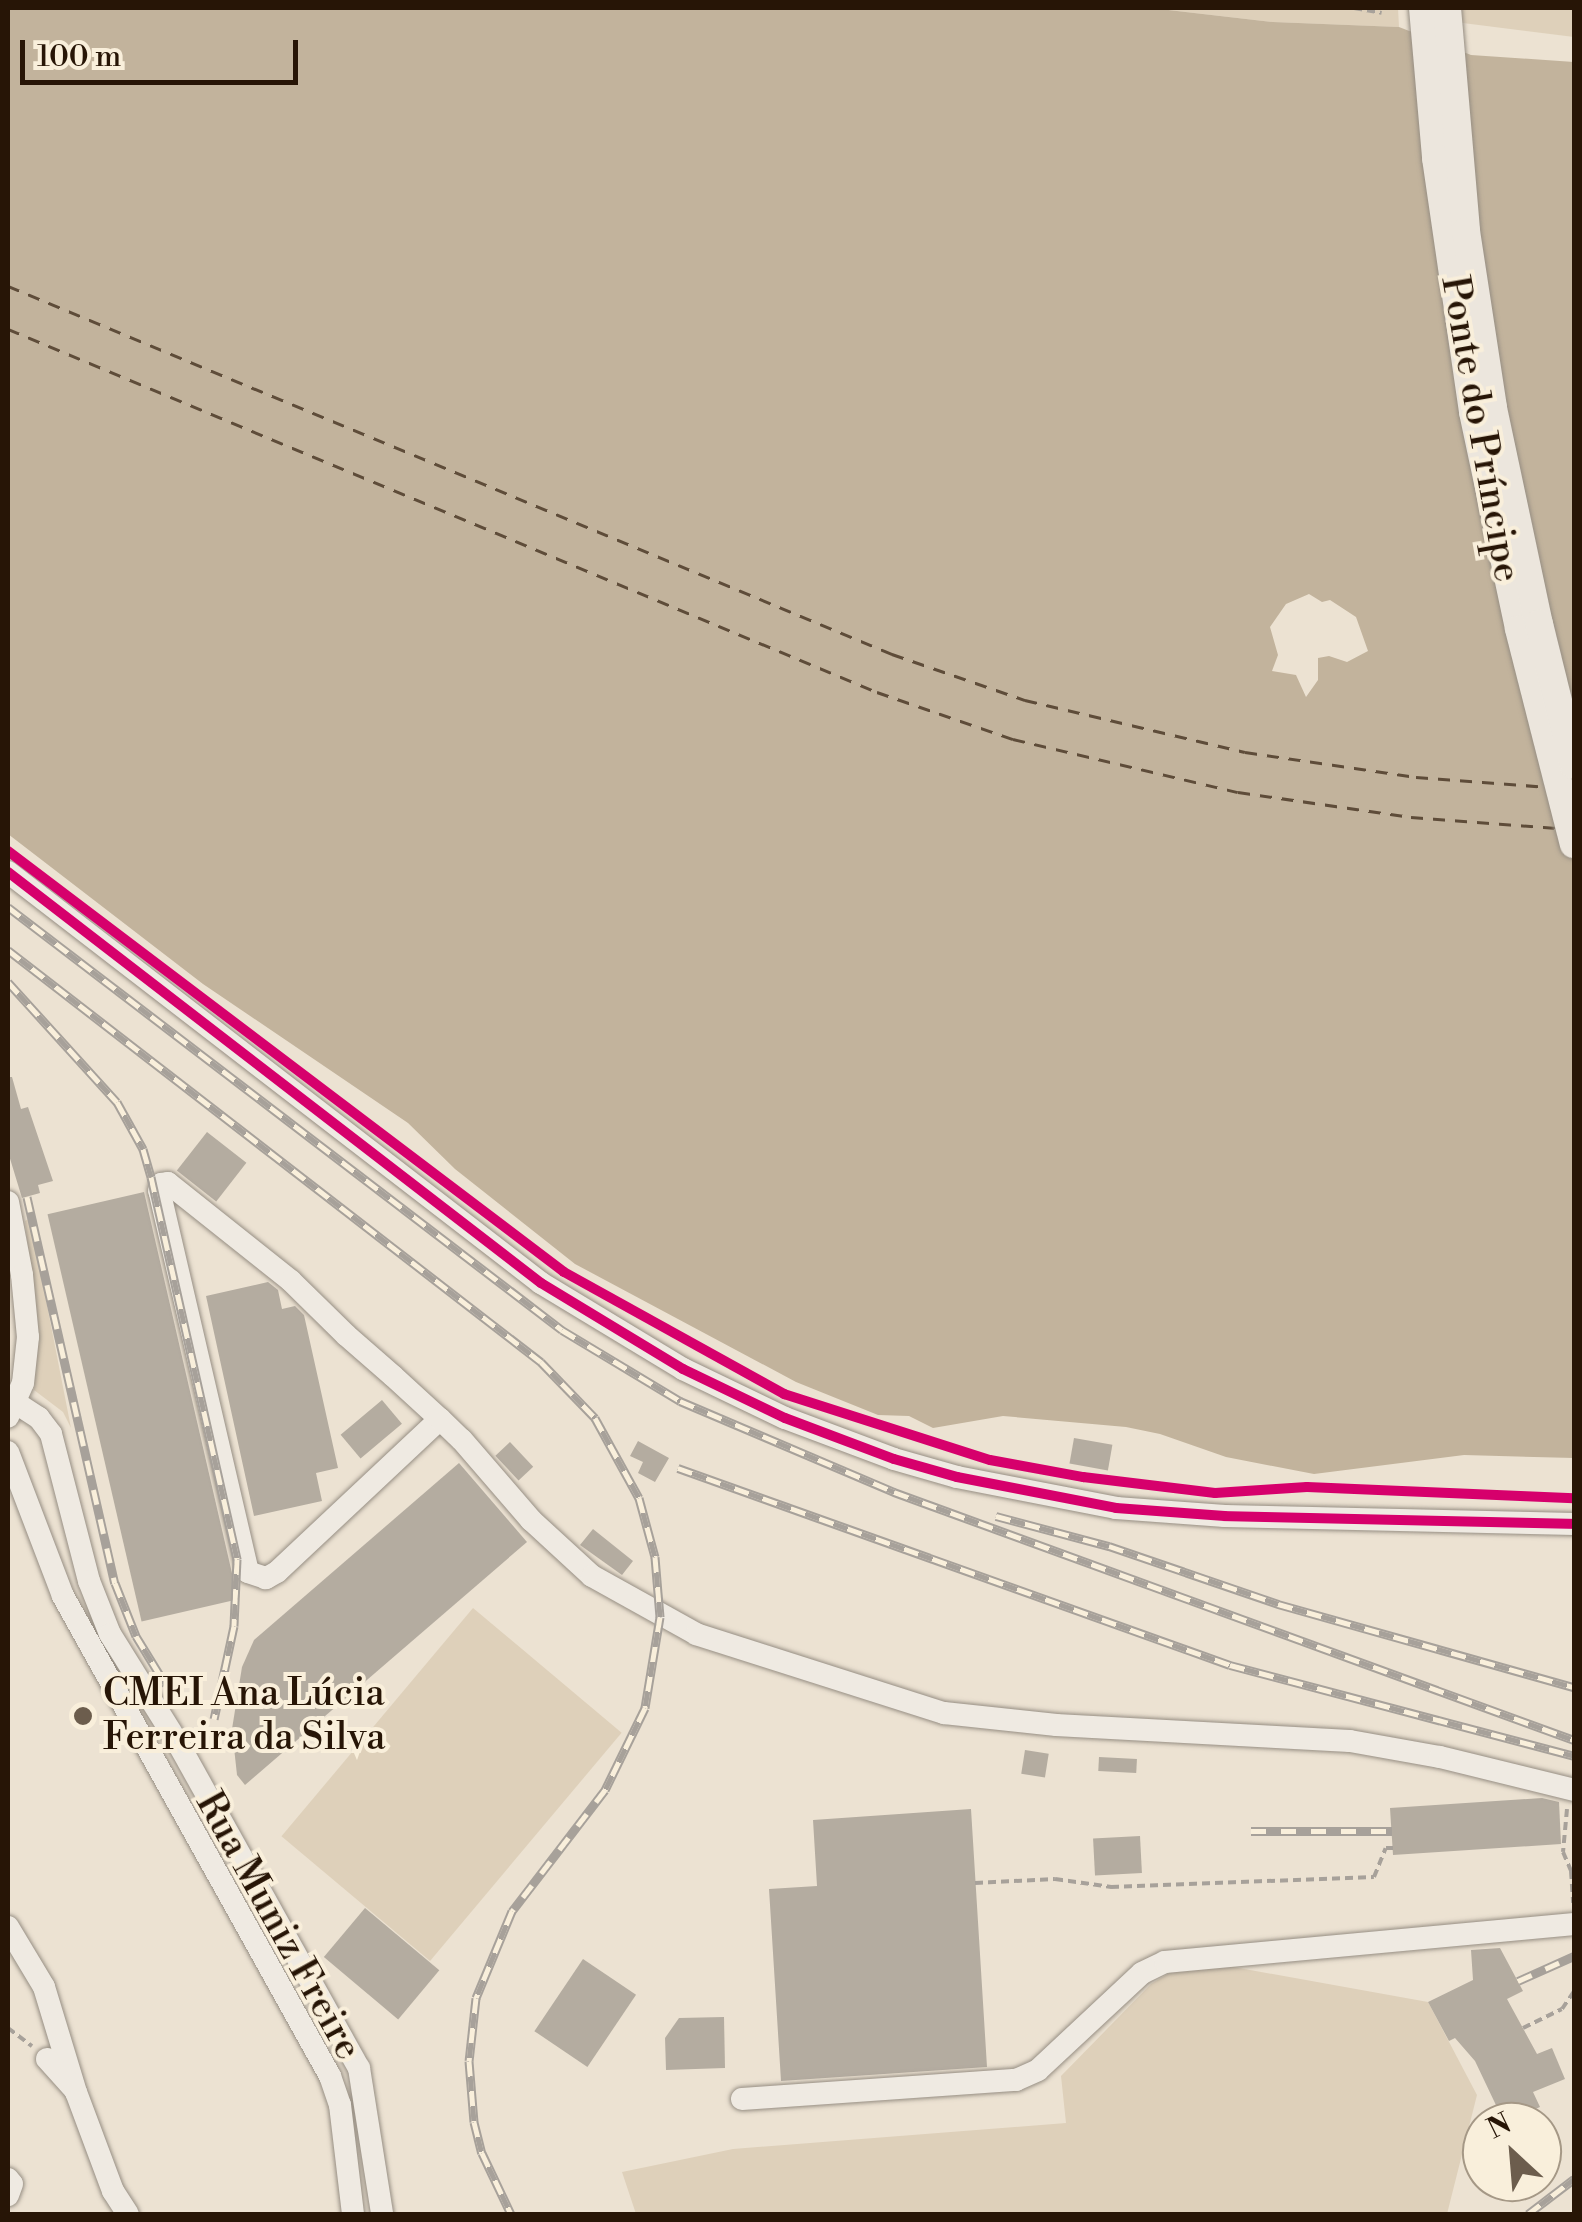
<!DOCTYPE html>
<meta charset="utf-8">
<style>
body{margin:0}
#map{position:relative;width:1582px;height:2222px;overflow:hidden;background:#ece2d2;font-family:"Libre Bodoni",serif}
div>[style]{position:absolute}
.green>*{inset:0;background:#ded0ba;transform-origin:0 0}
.water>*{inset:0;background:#c2b39c}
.ferry>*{height:2.5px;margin-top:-1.25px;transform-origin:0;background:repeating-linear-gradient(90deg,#5e4c39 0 12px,transparent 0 22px)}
.building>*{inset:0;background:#b4aca0;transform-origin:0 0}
.path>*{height:4px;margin-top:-2px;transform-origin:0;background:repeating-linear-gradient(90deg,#a7a19a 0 8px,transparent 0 13px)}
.roads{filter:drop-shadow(0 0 2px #968e83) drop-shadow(0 0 2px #968e83)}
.minor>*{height:22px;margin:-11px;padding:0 11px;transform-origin:11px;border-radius:11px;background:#efeae2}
.major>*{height:28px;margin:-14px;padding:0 14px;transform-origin:14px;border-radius:14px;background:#ece6dd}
.rail>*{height:9px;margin-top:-4.5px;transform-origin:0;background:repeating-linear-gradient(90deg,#f9efdb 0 15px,#a7a19a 0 30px);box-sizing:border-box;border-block:2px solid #a7a19a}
.cycleway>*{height:10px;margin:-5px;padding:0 5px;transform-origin:5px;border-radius:5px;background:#d6006c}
.dots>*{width:28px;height:28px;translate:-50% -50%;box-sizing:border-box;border:5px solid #f9efdb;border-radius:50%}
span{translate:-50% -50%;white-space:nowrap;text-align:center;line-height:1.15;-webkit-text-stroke:8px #f9efdb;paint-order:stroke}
.street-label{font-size:38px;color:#271506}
.poi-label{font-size:38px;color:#271506}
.left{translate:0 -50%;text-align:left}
.frame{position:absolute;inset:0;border:10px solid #271506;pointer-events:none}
.north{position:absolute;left:1462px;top:2102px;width:100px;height:100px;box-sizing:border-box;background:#f9efdb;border:2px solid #a59886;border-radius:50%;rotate:334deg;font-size:28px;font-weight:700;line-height:40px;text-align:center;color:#271506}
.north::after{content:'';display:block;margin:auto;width:35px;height:45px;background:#6c5d4d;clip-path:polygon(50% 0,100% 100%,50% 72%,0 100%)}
.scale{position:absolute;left:20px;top:40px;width:278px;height:45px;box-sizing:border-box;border:5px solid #271506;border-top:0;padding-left:12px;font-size:30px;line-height:35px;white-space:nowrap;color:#271506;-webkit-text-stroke:8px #f9efdb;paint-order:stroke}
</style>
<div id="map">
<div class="green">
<i style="clip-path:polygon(1151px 8px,1398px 8px,1399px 27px,1273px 22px)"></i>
<i style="clip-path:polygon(1454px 8px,1574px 8px,1574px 37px,1455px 22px)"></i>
<i style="clip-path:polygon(30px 1218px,71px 1428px,63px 1412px,34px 1390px,38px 1337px,25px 1221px)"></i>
<i style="left:473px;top:1608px;width:194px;height:298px;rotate:40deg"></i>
<i style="clip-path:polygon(1217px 1964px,1428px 2002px,1477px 2095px,1447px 2214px,636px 2214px,622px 2172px,733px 2149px,1066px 2123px,1061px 2076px,1151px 1984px,1171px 1972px)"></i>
</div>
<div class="water">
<i style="clip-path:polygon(evenodd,8px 8px,1151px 8px,1273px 22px,1399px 27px,1471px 55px,1574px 62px,1574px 1458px,1464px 1455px,1314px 1474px,1226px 1457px,1160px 1434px,1126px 1427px,1003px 1416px,933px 1428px,909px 1416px,878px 1415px,796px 1382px,575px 1264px,455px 1169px,408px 1123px,203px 984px,8px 834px,8px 8px,1309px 594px,1322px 602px,1330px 600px,1356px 617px,1368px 651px,1347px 662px,1329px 656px,1318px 658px,1318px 680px,1306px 697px,1296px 675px,1272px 671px,1278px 655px,1270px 627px,1286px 604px,1309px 594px)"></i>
</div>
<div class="ferry">
<i style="left:8px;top:286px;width:958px;rotate:22.6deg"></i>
<i style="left:892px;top:654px;width:141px;rotate:19.1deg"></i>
<i style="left:1025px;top:700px;width:226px;rotate:13.3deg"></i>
<i style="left:1245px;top:752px;width:173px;rotate:8.3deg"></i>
<i style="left:1416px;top:777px;width:132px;rotate:4.3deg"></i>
<i style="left:8px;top:329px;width:942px;rotate:22.67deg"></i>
<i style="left:877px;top:692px;width:144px;rotate:19.1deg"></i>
<i style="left:1013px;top:739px;width:231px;rotate:13.3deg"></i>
<i style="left:1238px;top:792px;width:175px;rotate:8.2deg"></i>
<i style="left:1411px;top:817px;width:146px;rotate:4.3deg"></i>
</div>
<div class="building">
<i style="clip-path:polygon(8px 1077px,12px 1077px,21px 1109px,28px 1107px,53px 1181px,38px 1185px,40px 1193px,22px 1198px,8px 1152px)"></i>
<i style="left:207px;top:1132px;width:50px;height:49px;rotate:38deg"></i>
<i style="left:144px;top:1192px;width:418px;height:99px;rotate:77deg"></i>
<i style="clip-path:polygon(268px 1282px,278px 1290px,282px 1309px,295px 1306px,304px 1315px,338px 1468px,316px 1473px,322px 1501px,254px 1516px,206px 1296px)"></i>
<i style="left:382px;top:1400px;width:31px;height:54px;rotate:50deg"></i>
<i style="left:1074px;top:1438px;width:39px;height:26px;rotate:10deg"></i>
<i style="clip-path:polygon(638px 1441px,669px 1458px,655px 1482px,638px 1473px,643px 1462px,630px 1456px)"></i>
<i style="left:510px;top:1442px;width:34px;height:20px;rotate:47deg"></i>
<i style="clip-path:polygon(459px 1463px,527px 1542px,245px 1785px,237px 1775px,232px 1729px,242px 1667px,254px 1640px)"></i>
<i style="clip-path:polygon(593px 1529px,633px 1561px,622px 1575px,580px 1545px)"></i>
<i style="left:1025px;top:1750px;width:24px;height:24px;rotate:9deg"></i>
<i style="left:1099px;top:1757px;width:38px;height:14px;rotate:3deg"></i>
<i style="clip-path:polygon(1542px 1798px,1559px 1802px,1561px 1844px,1393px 1855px,1390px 1808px)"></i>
<i style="clip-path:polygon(971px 1809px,987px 2067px,781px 2081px,769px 1889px,817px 1886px,813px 1820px)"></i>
<i style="left:1140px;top:1836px;width:37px;height:47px;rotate:87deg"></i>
<i style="left:365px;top:1908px;width:97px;height:64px;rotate:40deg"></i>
<i style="clip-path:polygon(1500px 1948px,1523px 1991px,1507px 1999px,1537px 2054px,1552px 2048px,1565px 2079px,1533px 2092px,1540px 2107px,1504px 2122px,1475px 2061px,1455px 2038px,1449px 2041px,1428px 2002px,1473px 1980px,1471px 1950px)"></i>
<i style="left:583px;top:1959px;width:64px;height:87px;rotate:34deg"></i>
<i style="clip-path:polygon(724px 2017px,725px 2068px,666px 2070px,665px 2038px,679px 2018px)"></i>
</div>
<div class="path">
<i style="left:1354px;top:8px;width:28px;rotate:10deg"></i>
<i style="left:1567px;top:1809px;width:43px;rotate:95.3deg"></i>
<i style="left:1563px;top:1852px;width:21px;rotate:67deg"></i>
<i style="left:1571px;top:1871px;width:32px;rotate:86deg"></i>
<i style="left:975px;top:1883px;width:80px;rotate:-2.9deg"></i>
<i style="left:1055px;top:1879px;width:57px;rotate:8.1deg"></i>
<i style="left:1111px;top:1887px;width:263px;rotate:-2.2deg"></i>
<i style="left:1374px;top:1877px;width:31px;rotate:-68deg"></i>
<i style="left:1386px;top:1848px;width:7px"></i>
<i style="left:8px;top:2028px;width:30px;rotate:37deg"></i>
<i style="left:1523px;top:2028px;width:43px;rotate:-26deg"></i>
<i style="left:1562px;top:2009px;width:22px;rotate:-56deg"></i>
</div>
<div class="roads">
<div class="minor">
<i style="left:8px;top:872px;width:673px;rotate:37.64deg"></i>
<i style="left:541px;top:1283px;width:166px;rotate:31.2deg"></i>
<i style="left:683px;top:1369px;width:113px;rotate:25.7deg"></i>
<i style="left:785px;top:1418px;width:116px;rotate:20.6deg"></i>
<i style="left:894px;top:1459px;width:66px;rotate:15.9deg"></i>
<i style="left:957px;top:1477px;width:162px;rotate:11deg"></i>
<i style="left:1116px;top:1508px;width:109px;rotate:4.2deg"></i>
<i style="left:1225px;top:1516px;width:349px;rotate:1.3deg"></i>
<i style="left:8px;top:1202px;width:74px;rotate:79.1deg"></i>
<i style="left:22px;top:1275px;width:62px;rotate:84.5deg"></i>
<i style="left:28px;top:1337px;width:46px;rotate:96.2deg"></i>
<i style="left:23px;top:1383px;width:37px;rotate:114deg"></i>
<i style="left:16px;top:1403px;width:27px;rotate:33deg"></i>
<i style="left:39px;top:1418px;width:20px;rotate:53deg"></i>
<i style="left:51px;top:1434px;width:152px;rotate:75.5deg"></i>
<i style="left:89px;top:1581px;width:57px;rotate:68.4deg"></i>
<i style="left:110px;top:1634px;width:131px;rotate:58.1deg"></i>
<i style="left:179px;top:1745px;width:370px;rotate:60.9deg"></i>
<i style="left:359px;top:2068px;width:148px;rotate:81deg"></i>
<i style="left:440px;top:1419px;width:224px;rotate:136.8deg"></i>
<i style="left:277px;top:1572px;width:13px;rotate:151deg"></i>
<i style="left:266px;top:1578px;width:19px;rotate:-162deg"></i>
<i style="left:248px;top:1572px;width:391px;rotate:-103.1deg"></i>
<i style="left:159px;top:1191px;width:7px;rotate:-74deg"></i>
<i style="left:161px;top:1184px;width:7px;rotate:-8deg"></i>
<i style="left:168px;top:1183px;width:157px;rotate:38.5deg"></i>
<i style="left:291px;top:1281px;width:77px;rotate:44.5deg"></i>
<i style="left:346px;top:1335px;width:62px;rotate:41.1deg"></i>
<i style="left:393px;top:1376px;width:64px;rotate:42.5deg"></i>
<i style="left:440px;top:1419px;width:30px;rotate:44deg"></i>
<i style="left:462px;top:1440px;width:106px;rotate:49.2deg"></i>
<i style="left:531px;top:1520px;width:83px;rotate:42.6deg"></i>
<i style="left:592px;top:1576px;width:119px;rotate:29.1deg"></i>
<i style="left:696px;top:1634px;width:260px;rotate:17.7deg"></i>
<i style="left:944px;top:1713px;width:113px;rotate:6.1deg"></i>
<i style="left:1056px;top:1725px;width:294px;rotate:3.1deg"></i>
<i style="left:1350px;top:1741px;width:91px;rotate:10.1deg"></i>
<i style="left:1440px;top:1757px;width:138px;rotate:13.8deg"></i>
<i style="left:8px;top:1452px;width:154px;rotate:69.1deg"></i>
<i style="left:63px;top:1596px;width:549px;rotate:60.92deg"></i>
<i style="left:330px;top:2076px;width:31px;rotate:71deg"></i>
<i style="left:340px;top:2105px;width:110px;rotate:83.2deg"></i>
<i style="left:8px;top:1927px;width:70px;rotate:59deg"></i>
<i style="left:44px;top:1987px;width:110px;rotate:73.1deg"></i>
<i style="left:76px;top:2092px;width:106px;rotate:69.5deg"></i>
<i style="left:113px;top:2191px;width:27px;rotate:57deg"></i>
<i style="left:47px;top:2059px;width:40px;rotate:48deg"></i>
<i style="left:742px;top:2099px;width:275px;rotate:-4deg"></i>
<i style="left:1016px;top:2080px;width:24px;rotate:-24deg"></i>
<i style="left:1038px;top:2070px;width:142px;rotate:-43deg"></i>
<i style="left:1142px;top:1973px;width:25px;rotate:-26deg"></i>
<i style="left:1165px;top:1962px;width:411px;rotate:-5.3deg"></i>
<i style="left:8px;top:2179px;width:6px;rotate:51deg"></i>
<i style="left:12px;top:2184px;width:12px;rotate:110deg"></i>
</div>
<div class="major">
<i style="left:1423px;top:8px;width:151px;rotate:85deg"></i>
<i style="left:1436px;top:158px;width:257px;rotate:81.7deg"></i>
<i style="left:1473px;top:412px;width:222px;rotate:78deg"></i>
<i style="left:1519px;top:629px;width:222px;rotate:75.7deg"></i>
<i style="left:1447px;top:8px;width:224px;rotate:85.1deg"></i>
<i style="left:1466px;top:231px;width:179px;rotate:81.3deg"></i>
<i style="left:1493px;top:408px;width:221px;rotate:78deg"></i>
<i style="left:1539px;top:624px;width:145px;rotate:76.1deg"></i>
</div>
</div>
<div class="rail">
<i style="left:8px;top:907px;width:697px;rotate:37.36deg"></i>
<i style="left:562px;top:1330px;width:138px;rotate:31deg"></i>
<i style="left:680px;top:1401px;width:233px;rotate:23deg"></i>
<i style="left:894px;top:1492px;width:724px;rotate:20.04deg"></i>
<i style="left:8px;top:950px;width:674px;rotate:37.7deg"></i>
<i style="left:541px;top:1362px;width:78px;rotate:46deg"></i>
<i style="left:595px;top:1418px;width:91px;rotate:61.2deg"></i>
<i style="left:639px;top:1498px;width:61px;rotate:74.8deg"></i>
<i style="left:655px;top:1557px;width:60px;rotate:85.2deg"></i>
<i style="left:660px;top:1617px;width:92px;rotate:99.4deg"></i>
<i style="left:645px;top:1708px;width:91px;rotate:116deg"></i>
<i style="left:605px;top:1790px;width:153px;rotate:127.5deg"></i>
<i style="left:512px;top:1911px;width:94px;rotate:112.5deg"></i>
<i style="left:476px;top:1998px;width:63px;rotate:96.3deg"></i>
<i style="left:469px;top:2061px;width:61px;rotate:85.3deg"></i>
<i style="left:474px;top:2122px;width:32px;rotate:76deg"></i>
<i style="left:482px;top:2153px;width:68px;rotate:64.6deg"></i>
<i style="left:8px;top:982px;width:162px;rotate:47.8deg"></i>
<i style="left:117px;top:1102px;width:54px;rotate:61deg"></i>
<i style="left:143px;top:1149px;width:29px;rotate:74deg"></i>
<i style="left:151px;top:1177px;width:392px;rotate:77.3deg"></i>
<i style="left:237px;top:1559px;width:67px;rotate:92.6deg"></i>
<i style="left:234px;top:1626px;width:95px;rotate:102.1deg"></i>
<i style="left:27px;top:1197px;width:396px;rotate:77.2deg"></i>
<i style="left:115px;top:1583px;width:57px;rotate:68.4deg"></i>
<i style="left:136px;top:1636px;width:57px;rotate:58.5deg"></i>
<i style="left:678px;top:1468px;width:586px;rotate:19.64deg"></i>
<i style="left:1230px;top:1665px;width:356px;rotate:14.8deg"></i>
<i style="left:996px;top:1516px;width:117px;rotate:14.9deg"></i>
<i style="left:1109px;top:1546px;width:179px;rotate:18.9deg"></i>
<i style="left:1278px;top:1604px;width:307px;rotate:15.7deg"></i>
<i style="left:1251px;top:1831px;width:141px"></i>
<i style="left:1518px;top:1981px;width:61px;rotate:-24.1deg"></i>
<i style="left:1528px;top:2214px;width:58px;rotate:-37.3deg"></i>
</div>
<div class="cycleway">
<i style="left:8px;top:851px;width:697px;rotate:37.13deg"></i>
<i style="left:564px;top:1272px;width:252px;rotate:29deg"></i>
<i style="left:784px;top:1394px;width:216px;rotate:17.8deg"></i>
<i style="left:990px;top:1460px;width:95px;rotate:10.4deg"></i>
<i style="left:1083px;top:1477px;width:133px;rotate:6.9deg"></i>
<i style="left:1215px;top:1493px;width:92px;rotate:-3.7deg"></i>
<i style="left:1307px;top:1487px;width:267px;rotate:2.4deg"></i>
<i style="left:8px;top:872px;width:673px;rotate:37.64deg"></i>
<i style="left:541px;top:1283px;width:166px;rotate:31.2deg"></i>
<i style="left:683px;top:1369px;width:113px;rotate:25.7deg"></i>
<i style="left:785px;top:1418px;width:116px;rotate:20.6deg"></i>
<i style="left:894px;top:1459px;width:66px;rotate:15.9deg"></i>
<i style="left:957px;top:1477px;width:162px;rotate:11deg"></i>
<i style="left:1116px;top:1508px;width:109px;rotate:4.2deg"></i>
<i style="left:1225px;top:1516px;width:349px;rotate:1.3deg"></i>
</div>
<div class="dots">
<i style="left:83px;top:1716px;background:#6c5d4d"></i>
</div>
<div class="street-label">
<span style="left:1480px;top:429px;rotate:80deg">Ponte do Príncipe</span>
<span style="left:278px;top:1926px;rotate:61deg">Rua Muniz Freire</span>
</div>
<div class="poi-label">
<span class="left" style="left:103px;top:1716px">CMEI Ana Lúcia<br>Ferreira da Silva</span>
</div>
<div class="frame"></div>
<div class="north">N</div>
<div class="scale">100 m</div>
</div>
